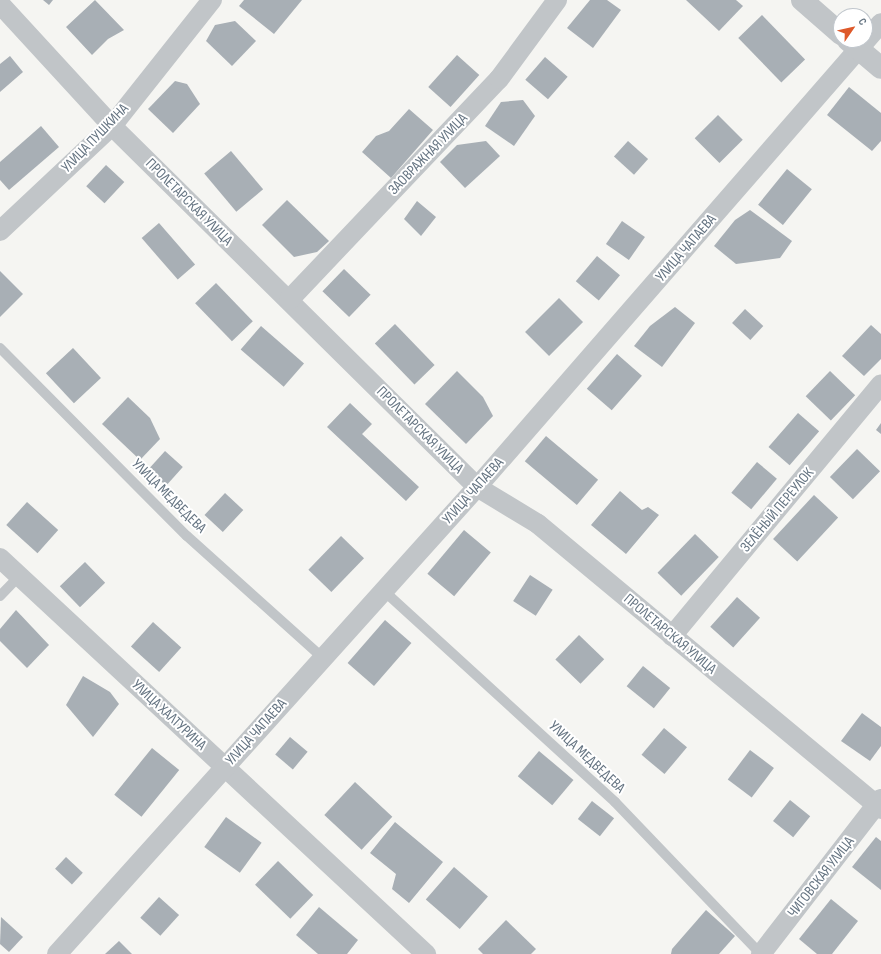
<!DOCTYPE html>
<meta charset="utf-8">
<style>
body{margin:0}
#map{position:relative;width:881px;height:954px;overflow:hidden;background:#f5f5f2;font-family:"Sofia Sans Condensed",sans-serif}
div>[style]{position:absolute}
.building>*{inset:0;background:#a8afb5;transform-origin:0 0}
.service>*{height:10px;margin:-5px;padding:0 5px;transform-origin:5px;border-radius:5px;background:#c1c5c8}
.minor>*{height:20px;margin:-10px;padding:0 10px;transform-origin:10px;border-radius:10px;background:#c1c5c8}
.tertiary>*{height:22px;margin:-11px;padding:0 11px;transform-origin:11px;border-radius:11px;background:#c1c5c8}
span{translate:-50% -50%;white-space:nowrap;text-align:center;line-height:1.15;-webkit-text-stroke:4px #fff;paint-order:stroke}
.street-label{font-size:15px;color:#657482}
.north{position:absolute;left:833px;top:8px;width:40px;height:40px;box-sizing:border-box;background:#fff;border:1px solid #c1c7cd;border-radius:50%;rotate:56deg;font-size:11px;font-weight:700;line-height:16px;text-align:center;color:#657482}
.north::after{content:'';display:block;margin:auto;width:14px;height:18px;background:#de592a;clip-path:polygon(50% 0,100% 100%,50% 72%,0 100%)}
</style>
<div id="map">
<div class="building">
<i style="clip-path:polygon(43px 0,53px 0,49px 5px)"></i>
<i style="clip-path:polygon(95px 0,124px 30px,108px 39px,92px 55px,66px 27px)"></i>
<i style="clip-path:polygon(244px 0,302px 0,274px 34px,239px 6px)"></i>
<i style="clip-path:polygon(590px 0,607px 0,621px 10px,593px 48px,567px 28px)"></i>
<i style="clip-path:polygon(686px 0,736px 0,743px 6px,719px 31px)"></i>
<i style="left:762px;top:15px;width:62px;height:33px;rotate:46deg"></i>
<i style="clip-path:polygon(235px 21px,256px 41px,232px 66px,206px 41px,215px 25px)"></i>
<i style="left:457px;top:55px;width:30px;height:43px;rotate:42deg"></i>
<i style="clip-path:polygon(10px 56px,23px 72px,0 92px,0 64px)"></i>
<i style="left:545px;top:57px;width:30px;height:30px;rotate:41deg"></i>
<i style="clip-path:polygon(175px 81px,187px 84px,200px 104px,173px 133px,148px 109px)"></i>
<i style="clip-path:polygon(849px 87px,881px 113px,881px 141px,872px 151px,827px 115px)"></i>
<i style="clip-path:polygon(523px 100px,535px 116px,514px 146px,485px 126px,501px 102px)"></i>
<i style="clip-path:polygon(409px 109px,433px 130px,391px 178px,362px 152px,376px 136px,389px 131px)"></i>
<i style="left:718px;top:115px;width:35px;height:33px;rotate:45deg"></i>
<i style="clip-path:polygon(41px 126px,59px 147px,9px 190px,0 180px,0 162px)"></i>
<i style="clip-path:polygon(486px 141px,500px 156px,465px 188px,440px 162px,457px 145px)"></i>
<i style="left:628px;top:141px;width:27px;height:21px;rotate:42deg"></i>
<i style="left:231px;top:151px;width:50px;height:35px;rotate:50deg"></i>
<i style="left:106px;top:165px;width:25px;height:29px;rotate:43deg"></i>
<i style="left:787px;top:169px;width:32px;height:46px;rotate:39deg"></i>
<i style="clip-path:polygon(287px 200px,329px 241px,317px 252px,294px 257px,262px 225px)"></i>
<i style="clip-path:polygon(417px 201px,436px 217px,421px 236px,404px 219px)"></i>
<i style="clip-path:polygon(750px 210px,792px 241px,780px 258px,736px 264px,714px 246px,735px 220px)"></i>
<i style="left:622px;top:221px;width:28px;height:28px;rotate:35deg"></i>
<i style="left:159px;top:223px;width:55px;height:23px;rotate:49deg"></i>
<i style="left:597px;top:256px;width:30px;height:33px;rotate:40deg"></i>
<i style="left:344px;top:269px;width:37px;height:31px;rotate:44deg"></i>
<i style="clip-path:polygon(0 271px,23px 294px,0 317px)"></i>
<i style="left:216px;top:283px;width:53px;height:29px;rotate:46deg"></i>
<i style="left:559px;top:298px;width:34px;height:48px;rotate:45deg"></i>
<i style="clip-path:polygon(675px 307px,695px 323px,662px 367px,634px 346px,650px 326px)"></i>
<i style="left:745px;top:309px;width:25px;height:19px;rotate:43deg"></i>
<i style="left:395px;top:324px;width:57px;height:28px;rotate:46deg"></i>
<i style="clip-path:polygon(871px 325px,881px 334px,881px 359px,864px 376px,842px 356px)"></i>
<i style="left:261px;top:326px;width:57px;height:31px;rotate:41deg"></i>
<i style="left:73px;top:348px;width:41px;height:37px;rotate:47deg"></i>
<i style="left:617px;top:354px;width:33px;height:46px;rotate:41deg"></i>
<i style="clip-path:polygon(457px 371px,483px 397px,493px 416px,466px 444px,425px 404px)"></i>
<i style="left:830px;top:371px;width:35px;height:35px;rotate:44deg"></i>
<i style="clip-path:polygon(128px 397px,150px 418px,160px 439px,140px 460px,102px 424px)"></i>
<i style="clip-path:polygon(350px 403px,372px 424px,362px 434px,419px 487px,406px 501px,327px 427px)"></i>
<i style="left:798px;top:413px;width:28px;height:45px;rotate:41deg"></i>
<i style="clip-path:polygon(881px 423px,881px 434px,876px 430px)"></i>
<i style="left:546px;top:436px;width:68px;height:33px;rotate:40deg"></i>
<i style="left:857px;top:449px;width:32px;height:39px;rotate:44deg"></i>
<i style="left:165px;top:451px;width:24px;height:25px;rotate:42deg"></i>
<i style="left:757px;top:462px;width:26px;height:40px;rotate:40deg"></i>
<i style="clip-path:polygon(620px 491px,642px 510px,648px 507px,659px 515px,626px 554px,591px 525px)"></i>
<i style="left:225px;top:493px;width:25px;height:30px;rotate:43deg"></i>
<i style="left:814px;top:495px;width:33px;height:60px;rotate:43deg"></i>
<i style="left:27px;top:502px;width:42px;height:31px;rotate:42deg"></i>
<i style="left:464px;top:530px;width:35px;height:57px;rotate:40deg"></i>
<i style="left:695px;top:534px;width:33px;height:54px;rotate:44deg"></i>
<i style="left:341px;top:536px;width:32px;height:47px;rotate:44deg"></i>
<i style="left:85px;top:562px;width:29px;height:35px;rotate:46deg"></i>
<i style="left:530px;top:575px;width:27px;height:31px;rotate:33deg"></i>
<i style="left:737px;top:597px;width:31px;height:40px;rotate:42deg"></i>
<i style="clip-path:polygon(16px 610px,49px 645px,27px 668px,0 641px,0 629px)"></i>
<i style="left:385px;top:620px;width:35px;height:57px;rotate:41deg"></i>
<i style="left:153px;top:622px;width:38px;height:33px;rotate:42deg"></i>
<i style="left:579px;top:635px;width:35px;height:34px;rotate:44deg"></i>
<i style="left:643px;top:666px;width:35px;height:26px;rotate:39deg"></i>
<i style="clip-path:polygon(83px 676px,110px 692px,119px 704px,93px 737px,66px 705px)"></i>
<i style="clip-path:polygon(862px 713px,881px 727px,881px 746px,870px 761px,841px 741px)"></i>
<i style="left:664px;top:728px;width:30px;height:35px;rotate:40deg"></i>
<i style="left:290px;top:737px;width:23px;height:23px;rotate:40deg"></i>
<i style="left:152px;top:748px;width:35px;height:60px;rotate:39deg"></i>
<i style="left:750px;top:750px;width:30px;height:37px;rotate:37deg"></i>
<i style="left:539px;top:751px;width:45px;height:33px;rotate:40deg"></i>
<i style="left:355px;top:782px;width:51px;height:45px;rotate:43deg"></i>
<i style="left:790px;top:800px;width:26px;height:27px;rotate:39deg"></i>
<i style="left:592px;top:801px;width:28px;height:23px;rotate:38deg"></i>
<i style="left:226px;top:817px;width:44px;height:37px;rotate:36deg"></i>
<i style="clip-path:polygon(395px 822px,443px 862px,409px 903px,392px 889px,396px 874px,370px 853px)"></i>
<i style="clip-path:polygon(876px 837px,881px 841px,881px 890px,852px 867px)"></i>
<i style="left:66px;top:857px;width:23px;height:16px;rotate:43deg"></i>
<i style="left:278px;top:861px;width:49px;height:33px;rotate:44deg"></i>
<i style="left:454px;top:867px;width:45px;height:43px;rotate:41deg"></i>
<i style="left:159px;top:897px;width:27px;height:28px;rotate:42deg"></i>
<i style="clip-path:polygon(831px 899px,858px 921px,832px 954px,817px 954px,799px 939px)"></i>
<i style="clip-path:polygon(319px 907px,358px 940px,347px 954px,318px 954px,296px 935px)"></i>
<i style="clip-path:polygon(706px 910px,735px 936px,719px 954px,671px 954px,672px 949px)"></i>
<i style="clip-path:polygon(1px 917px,23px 937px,9px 952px,0 944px)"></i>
<i style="clip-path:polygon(506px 920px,536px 949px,531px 954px,483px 954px,478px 949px)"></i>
<i style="clip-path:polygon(119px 941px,132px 954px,105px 954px)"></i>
</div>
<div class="service">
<i style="left:0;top:348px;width:265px;rotate:45.2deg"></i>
<i style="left:187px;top:536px;width:183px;rotate:41.9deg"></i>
<i style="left:384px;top:591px;width:313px;rotate:42.4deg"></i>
<i style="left:615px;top:802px;width:211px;rotate:46.2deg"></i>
<i style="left:0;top:596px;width:28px;rotate:-46deg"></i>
</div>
<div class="minor">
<i style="left:0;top:4px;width:166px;rotate:47.4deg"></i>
<i style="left:112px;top:126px;width:513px;rotate:44.68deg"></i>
<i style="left:477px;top:487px;width:71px;rotate:31.2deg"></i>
<i style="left:538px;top:524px;width:446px;rotate:39.7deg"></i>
<i style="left:0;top:231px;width:154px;rotate:-43.2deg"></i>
<i style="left:112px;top:126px;width:161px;rotate:-51.6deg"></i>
<i style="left:289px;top:300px;width:305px;rotate:-46.5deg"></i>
<i style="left:499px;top:79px;width:98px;rotate:-53.7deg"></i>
<i style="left:0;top:558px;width:582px;rotate:42.91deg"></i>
<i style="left:672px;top:636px;width:327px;rotate:-50.3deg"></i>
<i style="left:57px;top:954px;width:628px;rotate:-48.03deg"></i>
<i style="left:477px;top:487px;width:615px;rotate:-48.95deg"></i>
<i style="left:761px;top:954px;width:196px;rotate:-52.3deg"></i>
</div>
<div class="tertiary">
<i style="left:802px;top:0;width:52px;rotate:41.1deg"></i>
<i style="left:848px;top:40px;width:43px;rotate:40.3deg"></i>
</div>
<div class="street-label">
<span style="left:95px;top:138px;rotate:-46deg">УЛИЦА ПУШКИНА</span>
<span style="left:428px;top:154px;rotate:-46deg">ЗАОВРАЖНАЯ УЛИЦА</span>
<span style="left:189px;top:202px;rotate:45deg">ПРОЛЕТАРСКАЯ УЛИЦА</span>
<span style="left:686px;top:248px;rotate:-49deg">УЛИЦА ЧАПАЕВА</span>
<span style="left:420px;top:430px;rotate:45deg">ПРОЛЕТАРСКАЯ УЛИЦА</span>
<span style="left:473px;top:491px;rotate:-48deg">УЛИЦА ЧАПАЕВА</span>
<span style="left:169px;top:496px;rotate:45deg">УЛИЦА МЕДВЕДЕВА</span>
<span style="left:777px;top:510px;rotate:-50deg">ЗЕЛЁНЫЙ ПЕРЕУЛОК</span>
<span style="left:670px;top:634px;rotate:40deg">ПРОЛЕТАРСКАЯ УЛИЦА</span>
<span style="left:169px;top:715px;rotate:43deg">УЛИЦА ХАЛТУРИНА</span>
<span style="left:256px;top:732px;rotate:-48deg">УЛИЦА ЧАПАЕВА</span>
<span style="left:587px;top:757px;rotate:43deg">УЛИЦА МЕДВЕДЕВА</span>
<span style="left:821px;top:877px;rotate:-52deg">ЧИГОВСКАЯ УЛИЦА</span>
</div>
<div class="north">С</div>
</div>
